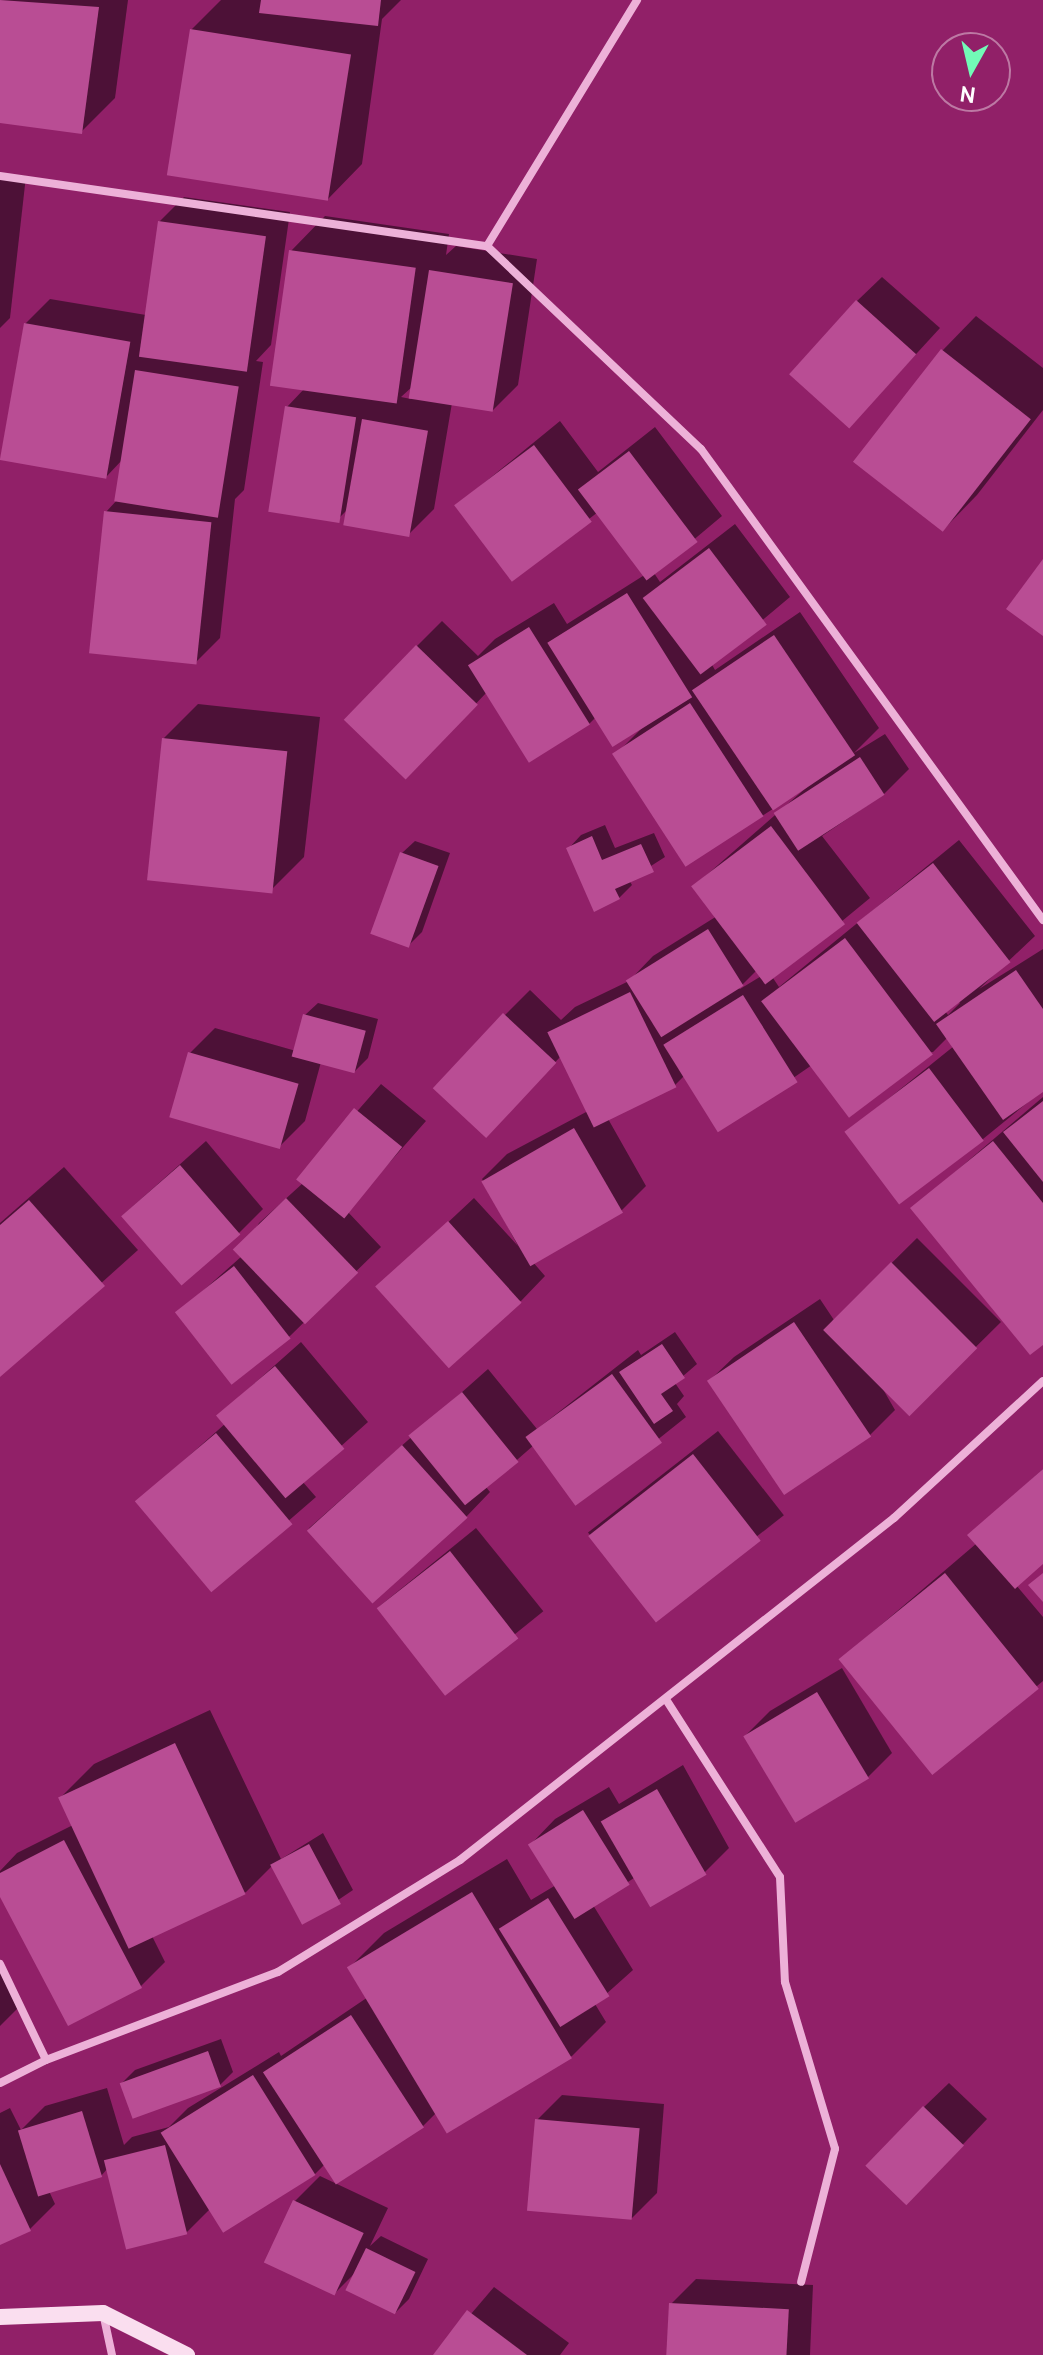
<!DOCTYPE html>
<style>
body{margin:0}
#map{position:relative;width:1043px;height:2355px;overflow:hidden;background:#912068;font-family:Cabin,sans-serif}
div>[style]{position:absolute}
.shadow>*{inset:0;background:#0007;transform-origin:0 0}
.building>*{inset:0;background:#b94d94;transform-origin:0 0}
.street>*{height:8px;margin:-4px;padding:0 4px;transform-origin:4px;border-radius:4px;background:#edb1d8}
.secondary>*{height:16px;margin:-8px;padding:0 8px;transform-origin:8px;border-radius:8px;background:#fadeef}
span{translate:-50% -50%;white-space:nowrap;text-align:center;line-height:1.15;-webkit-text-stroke:6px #912068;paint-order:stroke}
.north{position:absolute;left:931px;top:32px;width:80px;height:80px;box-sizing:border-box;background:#912068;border:2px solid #bd79a4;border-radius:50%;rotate:188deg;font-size:22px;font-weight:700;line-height:32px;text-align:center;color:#fff}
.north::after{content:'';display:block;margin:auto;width:28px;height:36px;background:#72fab7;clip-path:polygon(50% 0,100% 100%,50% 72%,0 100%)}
</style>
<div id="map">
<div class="shadow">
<i style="clip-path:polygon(0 0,128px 0,115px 98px,81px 132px,0 121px)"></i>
<i style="clip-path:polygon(221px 0,401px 0,382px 19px,362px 164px,328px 199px,191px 30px)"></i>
<i style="clip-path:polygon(0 174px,26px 176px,10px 318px,0 328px)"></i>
<i style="clip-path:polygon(184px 197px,290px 212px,271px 345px,256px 361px,263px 362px,244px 490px,235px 499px,220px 638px,195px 663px,106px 512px,117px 500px,123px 459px,107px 476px,25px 324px,50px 299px,146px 315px,159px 222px)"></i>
<i style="clip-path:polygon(evenodd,325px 216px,449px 234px,446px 255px,456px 246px,537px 259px,518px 385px,493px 410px,452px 403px,434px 509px,409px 534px,349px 508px,336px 521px,287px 407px,304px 389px,291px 251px,325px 216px,413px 386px,411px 399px,401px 397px,413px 386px)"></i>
<i style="clip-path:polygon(882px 277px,940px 328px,851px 425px,857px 301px)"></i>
<i style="clip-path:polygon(976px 316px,1043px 368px,1043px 410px,977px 495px,943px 530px,942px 351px)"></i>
<i style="clip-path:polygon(evenodd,560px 421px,598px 472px,655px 427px,722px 516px,654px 573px,660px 582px,735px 524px,790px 597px,711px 663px,715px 670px,800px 612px,879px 728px,854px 753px,885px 734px,909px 769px,884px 794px,822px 836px,870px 898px,773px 978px,779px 987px,959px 840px,1035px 936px,979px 989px,1043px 949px,1043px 1090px,983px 1139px,847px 1132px,954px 1046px,948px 1037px,933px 1052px,812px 1065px,719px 1129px,685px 1075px,675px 1085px,607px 1117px,646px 1186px,621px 1211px,532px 1261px,545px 1276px,521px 1301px,379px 1287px,474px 1198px,518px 1246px,482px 1179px,507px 1154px,588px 1111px,561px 1056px,510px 1110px,505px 1015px,530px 990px,561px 1020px,575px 1007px,629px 981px,653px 956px,717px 916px,694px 886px,807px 787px,688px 864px,615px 755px,643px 727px,596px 717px,589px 724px,487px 692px,432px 750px,417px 646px,442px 621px,478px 656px,495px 639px,554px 603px,567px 624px,646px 574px,598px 512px,513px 578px,457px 505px,560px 421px,758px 969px,763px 975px,740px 989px,739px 988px,758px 969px,560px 421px,958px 1001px,960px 1003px,948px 1015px,945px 1011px,958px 1001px)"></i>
<i style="clip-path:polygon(198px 704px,320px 717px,304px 857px,270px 891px,164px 738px)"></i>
<i style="clip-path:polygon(605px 825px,615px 848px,654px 833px,665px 857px,629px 880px,632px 885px,619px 898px,569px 848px,581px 835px)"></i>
<i style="clip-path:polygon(415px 841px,450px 853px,422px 932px,409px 945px,402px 853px)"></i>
<i style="clip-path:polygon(318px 1003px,378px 1019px,368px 1058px,355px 1071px,321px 1062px,305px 1121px,280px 1146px,190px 1053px,215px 1028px,296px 1051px,305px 1015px)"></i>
<i style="clip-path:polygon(381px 1084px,426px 1121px,347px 1211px,381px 1247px,290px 1336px,233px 1381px,178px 1313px,242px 1256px,259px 1223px,303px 1183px,298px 1179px)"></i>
<i style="clip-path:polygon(1043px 1097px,1043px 1342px,913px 1208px)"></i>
<i style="clip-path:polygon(206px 1141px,263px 1209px,238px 1234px,122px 1216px)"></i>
<i style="clip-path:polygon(64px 1167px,138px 1250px,0 1374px,0 1223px)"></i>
<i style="clip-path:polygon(917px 1238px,1001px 1322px,909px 1413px,880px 1384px,895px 1410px,870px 1435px,709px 1381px,734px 1357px,820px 1299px,834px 1320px)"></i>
<i style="clip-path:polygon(675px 1332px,697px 1364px,675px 1383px,684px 1396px,677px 1404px,686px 1417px,577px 1504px,534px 1445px,486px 1487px,490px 1492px,466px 1517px,308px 1529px,488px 1369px,537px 1429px,638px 1350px,641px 1355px)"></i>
<i style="clip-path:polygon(301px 1342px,368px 1422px,302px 1481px,316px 1497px,211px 1588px,138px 1501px,226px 1423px,219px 1415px)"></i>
<i style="left:718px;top:1431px;width:107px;height:165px;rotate:52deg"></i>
<i style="clip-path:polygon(1043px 1469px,1043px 1562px,1016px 1585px,1043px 1617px,1043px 1681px,1037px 1686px,841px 1659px,977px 1543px,970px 1535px)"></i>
<i style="left:476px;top:1528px;width:107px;height:125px;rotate:51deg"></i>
<i style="clip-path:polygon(842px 1668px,892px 1753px,867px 1778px,745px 1736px,770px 1711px)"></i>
<i style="clip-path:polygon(210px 1710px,281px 1859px,323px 1833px,353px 1890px,304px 1923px,273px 1865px,246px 1892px,152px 1936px,165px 1962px,140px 1987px,0 1892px,0 1871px,17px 1853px,73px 1825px,60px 1798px,94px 1764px)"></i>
<i style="clip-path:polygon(683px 1765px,729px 1848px,704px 1873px,634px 1878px,593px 1905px,633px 1970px,595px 2004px,606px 2022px,572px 2056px,438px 2111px,423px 2126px,325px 2164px,315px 2174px,211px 2208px,187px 2232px,108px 2168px,101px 2176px,49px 2191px,55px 2204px,30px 2229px,0 2243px,0 2113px,10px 2108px,21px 2130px,45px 2106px,107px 2088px,124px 2145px,132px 2137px,169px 2127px,188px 2108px,279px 2052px,281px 2056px,368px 1997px,350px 1967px,384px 1933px,507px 1859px,531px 1900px,556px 1885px,531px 1844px,555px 1819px,609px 1787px,619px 1804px)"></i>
<i style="clip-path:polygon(0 1962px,21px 2005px,0 2026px)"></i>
<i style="clip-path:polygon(221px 2039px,233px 2072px,220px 2085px,122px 2083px,135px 2070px)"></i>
<i style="clip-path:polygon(949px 2083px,987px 2119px,931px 2178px,924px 2107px)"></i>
<i style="clip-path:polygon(562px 2095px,664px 2104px,657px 2193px,632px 2218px,537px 2120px)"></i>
<i style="clip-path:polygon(320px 2176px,388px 2208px,370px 2246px,381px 2236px,428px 2259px,409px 2299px,396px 2312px,357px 2271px,334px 2294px,295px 2201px)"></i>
<i style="clip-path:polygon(696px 2279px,813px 2285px,810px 2355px,669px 2355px,671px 2304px)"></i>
<i style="clip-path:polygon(494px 2287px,569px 2343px,560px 2355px,436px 2355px)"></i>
</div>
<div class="building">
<i style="clip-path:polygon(0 0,99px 7px,82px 134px,0 123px)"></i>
<i style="clip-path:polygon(261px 0,381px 0,378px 26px,259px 13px)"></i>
<i style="left:190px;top:29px;width:163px;height:148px;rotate:9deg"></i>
<i style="left:158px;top:221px;width:109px;height:137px;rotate:8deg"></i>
<i style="left:289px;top:250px;width:128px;height:137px;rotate:8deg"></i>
<i style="left:429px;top:270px;width:85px;height:130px;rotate:9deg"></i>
<i style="left:856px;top:300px;width:81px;height:100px;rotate:42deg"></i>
<i style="left:24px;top:323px;width:108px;height:139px;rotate:10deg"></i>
<i style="left:941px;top:349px;width:114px;height:143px;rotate:38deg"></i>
<i style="left:135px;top:370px;width:105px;height:133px;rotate:9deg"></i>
<i style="left:285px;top:406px;width:72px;height:107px;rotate:9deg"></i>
<i style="left:362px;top:419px;width:67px;height:108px;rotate:10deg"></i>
<i style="left:534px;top:445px;width:96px;height:100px;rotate:53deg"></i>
<i style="left:629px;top:451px;width:114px;height:64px;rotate:53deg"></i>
<i style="left:104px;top:511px;width:108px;height:143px;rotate:6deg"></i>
<i style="left:709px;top:548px;width:96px;height:83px;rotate:53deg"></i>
<i style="clip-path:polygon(1043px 559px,1043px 636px,1006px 609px)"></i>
<i style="left:627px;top:593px;width:123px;height:94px;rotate:58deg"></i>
<i style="left:529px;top:627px;width:115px;height:72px;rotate:58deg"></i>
<i style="left:774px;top:635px;width:145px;height:99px;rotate:56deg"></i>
<i style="left:416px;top:645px;width:86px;height:104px;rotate:44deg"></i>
<i style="left:690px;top:703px;width:135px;height:93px;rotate:57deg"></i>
<i style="left:162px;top:738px;width:126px;height:143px;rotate:6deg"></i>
<i style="left:860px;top:757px;width:45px;height:103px;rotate:57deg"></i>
<i style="left:771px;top:826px;width:123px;height:100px;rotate:53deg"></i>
<i style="clip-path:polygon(592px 836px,602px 860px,641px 844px,654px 872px,615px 889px,620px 899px,594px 912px,566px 848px)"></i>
<i style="left:400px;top:852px;width:41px;height:87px;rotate:20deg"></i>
<i style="left:933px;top:863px;width:126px;height:97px;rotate:52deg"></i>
<i style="left:708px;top:929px;width:67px;height:97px;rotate:58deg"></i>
<i style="left:845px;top:938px;width:146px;height:105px;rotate:53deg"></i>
<i style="clip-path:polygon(1016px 970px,1043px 1009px,1043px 1092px,1003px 1120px,936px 1024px)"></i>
<i style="left:630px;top:992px;width:106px;height:92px;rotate:64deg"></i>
<i style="left:743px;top:995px;width:103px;height:94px;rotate:58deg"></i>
<i style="left:503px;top:1013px;width:73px;height:103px;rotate:43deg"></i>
<i style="left:303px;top:1014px;width:65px;height:44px;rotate:15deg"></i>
<i style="left:188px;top:1052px;width:115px;height:68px;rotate:16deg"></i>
<i style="left:929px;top:1068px;width:91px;height:106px;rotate:53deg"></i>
<i style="clip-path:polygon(1043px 1101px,1043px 1182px,1003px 1132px)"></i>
<i style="left:354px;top:1108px;width:62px;height:92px;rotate:39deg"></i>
<i style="left:574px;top:1128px;width:98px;height:107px;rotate:60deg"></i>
<i style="clip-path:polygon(993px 1141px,1043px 1203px,1043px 1345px,1030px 1355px,910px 1208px)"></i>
<i style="left:180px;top:1165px;width:92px;height:78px;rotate:49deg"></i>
<i style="left:286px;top:1198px;width:104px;height:74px;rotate:46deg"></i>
<i style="clip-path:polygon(29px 1200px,105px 1286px,0 1377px,0 1225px)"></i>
<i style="left:448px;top:1221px;width:110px;height:98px;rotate:48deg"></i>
<i style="left:891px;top:1262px;width:122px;height:96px;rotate:45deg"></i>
<i style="left:234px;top:1266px;width:92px;height:75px;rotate:52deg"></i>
<i style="left:794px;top:1322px;width:138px;height:105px;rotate:56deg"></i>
<i style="clip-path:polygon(662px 1344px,685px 1378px,661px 1394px,673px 1411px,654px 1424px,619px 1372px)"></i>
<i style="left:275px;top:1366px;width:108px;height:77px;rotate:50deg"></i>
<i style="left:612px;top:1374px;width:85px;height:107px;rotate:54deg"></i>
<i style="left:462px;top:1392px;width:90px;height:69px;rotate:51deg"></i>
<i style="left:216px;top:1433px;width:119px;height:106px;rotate:50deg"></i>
<i style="left:402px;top:1445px;width:98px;height:128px;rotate:48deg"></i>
<i style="left:693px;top:1454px;width:110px;height:133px;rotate:52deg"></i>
<i style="clip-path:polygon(1043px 1469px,1043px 1564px,1015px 1589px,967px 1535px)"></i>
<i style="left:450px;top:1551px;width:111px;height:93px;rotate:52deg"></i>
<i style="left:945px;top:1573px;width:149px;height:137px;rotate:51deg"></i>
<i style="clip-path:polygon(1043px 1573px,1043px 1602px,1028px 1585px)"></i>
<i style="left:817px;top:1692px;width:101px;height:86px;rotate:59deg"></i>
<i style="left:175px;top:1743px;width:167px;height:129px;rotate:65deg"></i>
<i style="left:657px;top:1789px;width:99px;height:65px;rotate:60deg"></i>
<i style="left:583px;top:1810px;width:88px;height:65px;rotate:58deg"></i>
<i style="clip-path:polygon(64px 1840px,142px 1988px,68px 2026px,0 1897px,0 1873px)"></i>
<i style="left:309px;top:1844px;width:68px;height:44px;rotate:62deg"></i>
<i style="left:472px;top:1892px;width:194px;height:146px;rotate:59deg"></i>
<i style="left:548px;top:1898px;width:116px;height:58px;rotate:58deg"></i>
<i style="left:351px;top:2015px;width:134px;height:105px;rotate:57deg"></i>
<i style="left:208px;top:2051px;width:38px;height:94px;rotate:70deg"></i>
<i style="left:253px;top:2075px;width:118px;height:109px;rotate:58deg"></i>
<i style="left:923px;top:2106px;width:57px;height:83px;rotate:44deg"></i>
<i style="left:82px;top:2111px;width:69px;height:67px;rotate:73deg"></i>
<i style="left:535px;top:2119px;width:105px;height:92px;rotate:5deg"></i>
<i style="left:165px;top:2145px;width:92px;height:63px;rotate:76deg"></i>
<i style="clip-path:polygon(0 2164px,31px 2231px,0 2245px)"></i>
<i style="left:293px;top:2200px;width:78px;height:69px;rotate:25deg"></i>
<i style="left:366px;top:2248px;width:55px;height:47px;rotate:26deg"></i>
<i style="left:669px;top:2303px;width:120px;height:52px;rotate:3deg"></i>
<i style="clip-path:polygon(467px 2310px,527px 2355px,433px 2355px)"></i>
</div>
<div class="street">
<i style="left:0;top:176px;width:492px;rotate:8.2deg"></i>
<i style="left:487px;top:246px;width:295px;rotate:43.5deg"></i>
<i style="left:701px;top:449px;width:582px;rotate:54.02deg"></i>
<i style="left:487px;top:246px;width:288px;rotate:-58.6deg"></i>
<i style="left:667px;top:1701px;width:209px;rotate:57.3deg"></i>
<i style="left:780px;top:1877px;width:105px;rotate:87.3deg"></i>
<i style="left:785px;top:1982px;width:174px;rotate:73.3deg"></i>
<i style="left:835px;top:2149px;width:137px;rotate:104.3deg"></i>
<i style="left:0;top:1964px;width:106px;rotate:64.4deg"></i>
<i style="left:46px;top:2060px;width:51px;rotate:153.4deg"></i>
<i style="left:46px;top:2060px;width:248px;rotate:-20.8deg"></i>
<i style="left:278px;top:1972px;width:214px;rotate:-31.6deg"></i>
<i style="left:460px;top:1860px;width:553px;rotate:-38.24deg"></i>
<i style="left:894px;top:1518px;width:202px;rotate:-42.6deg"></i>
<i style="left:103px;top:2313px;width:43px;rotate:77.9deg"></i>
</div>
<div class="secondary">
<i style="left:0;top:2317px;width:103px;rotate:-2.2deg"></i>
<i style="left:103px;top:2313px;width:94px;rotate:26.6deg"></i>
</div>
<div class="north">N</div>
</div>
